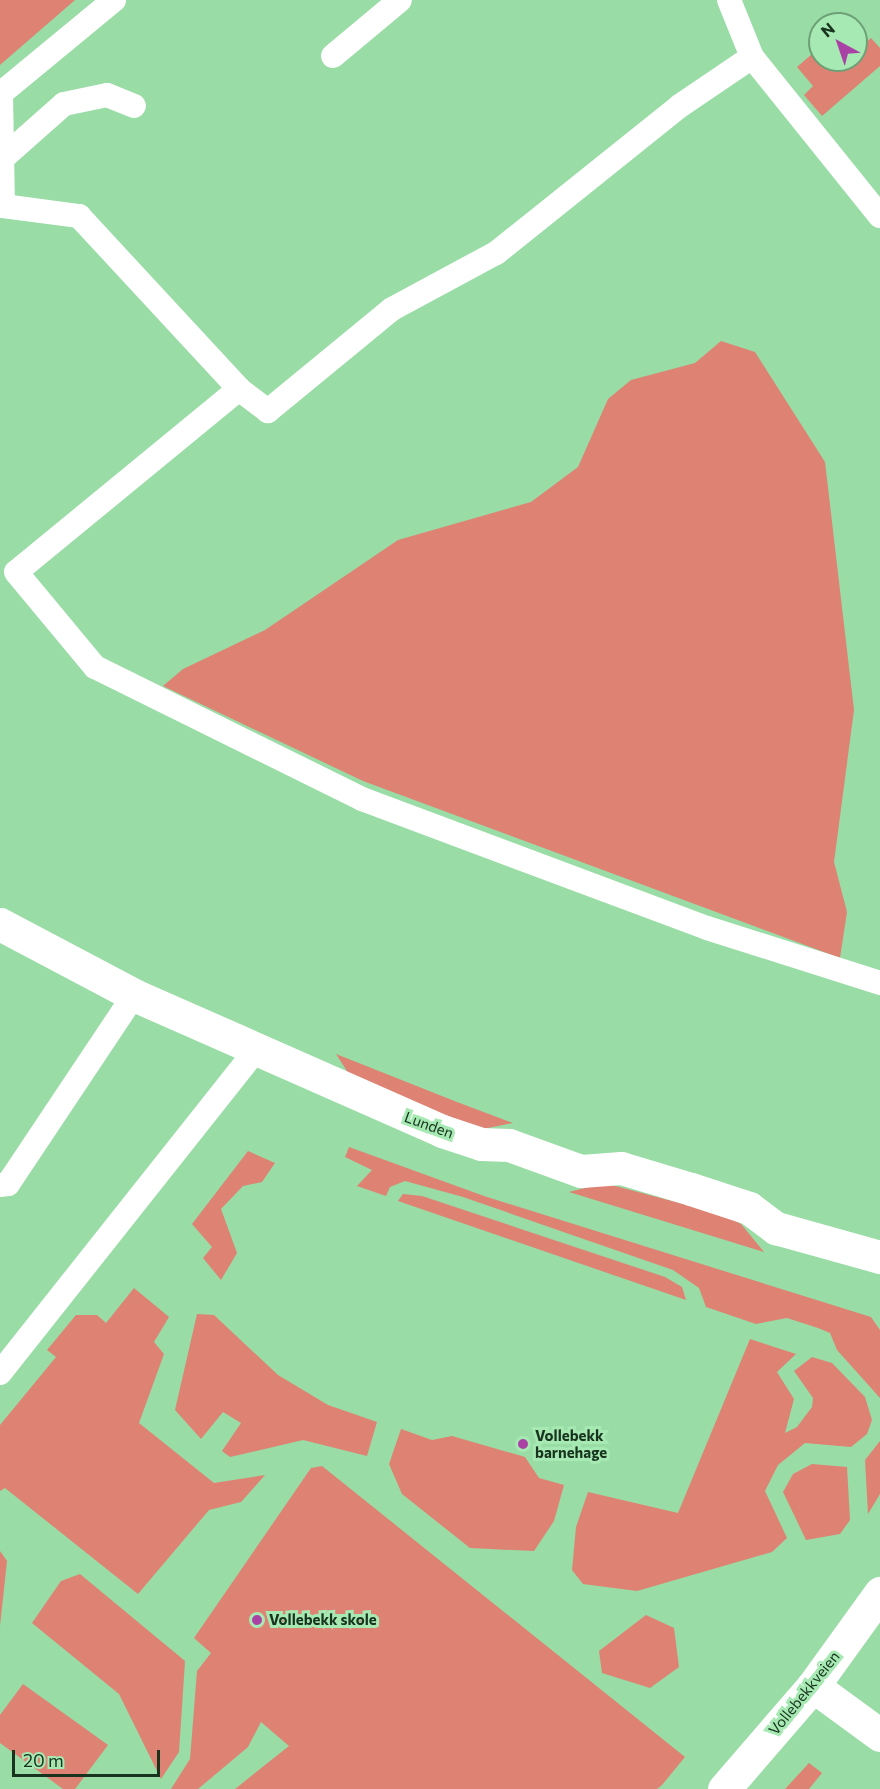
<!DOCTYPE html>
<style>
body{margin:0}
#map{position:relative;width:880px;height:1789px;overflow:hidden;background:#99dca5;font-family:Commissioner,sans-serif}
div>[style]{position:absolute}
.green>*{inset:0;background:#de8273}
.service>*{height:24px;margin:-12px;padding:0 12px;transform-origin:12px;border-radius:12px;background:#fff}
.minor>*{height:33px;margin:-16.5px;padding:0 16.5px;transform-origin:16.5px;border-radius:16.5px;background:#fff}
.tertiary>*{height:33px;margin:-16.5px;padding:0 16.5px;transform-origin:16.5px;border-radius:16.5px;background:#fff}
.dots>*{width:16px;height:16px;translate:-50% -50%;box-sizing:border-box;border:3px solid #a6e9b2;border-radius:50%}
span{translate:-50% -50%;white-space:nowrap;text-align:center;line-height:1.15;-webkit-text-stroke:6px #a6e9b2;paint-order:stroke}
.street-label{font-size:15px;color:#18331e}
.poi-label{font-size:15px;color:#18331e;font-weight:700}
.left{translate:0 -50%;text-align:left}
.north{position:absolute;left:808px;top:12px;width:60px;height:60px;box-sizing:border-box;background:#a6e9b2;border:2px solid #6da077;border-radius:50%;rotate:320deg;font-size:16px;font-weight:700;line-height:24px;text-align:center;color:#18331e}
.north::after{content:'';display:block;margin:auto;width:21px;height:27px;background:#aa42a5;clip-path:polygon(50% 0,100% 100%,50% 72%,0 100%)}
.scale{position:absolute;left:12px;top:1750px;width:148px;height:27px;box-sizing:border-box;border:3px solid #18331e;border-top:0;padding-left:8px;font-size:18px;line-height:21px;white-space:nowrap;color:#18331e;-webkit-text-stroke:4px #a6e9b2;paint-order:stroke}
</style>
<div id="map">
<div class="green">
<i style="clip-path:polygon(0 0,75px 0,0 65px)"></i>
<i style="clip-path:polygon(871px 38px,880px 48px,880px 66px,822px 116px,804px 95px,813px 86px,797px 67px,820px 47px,820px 60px,856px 60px,856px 51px)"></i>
<i style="clip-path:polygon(721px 341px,755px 352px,825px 462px,854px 710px,834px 862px,847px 912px,840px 958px,363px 781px,163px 686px,183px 669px,265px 630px,398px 540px,531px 502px,578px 467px,608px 399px,631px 380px,695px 363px)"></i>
<i style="clip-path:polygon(336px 1054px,457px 1102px,513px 1123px,478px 1130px,354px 1082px)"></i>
<i style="clip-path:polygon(349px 1147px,484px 1196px,871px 1317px,880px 1330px,880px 1398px,837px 1350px,830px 1333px,818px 1328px,787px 1318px,756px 1324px,706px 1307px,699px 1288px,673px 1270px,463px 1197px,405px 1181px,390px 1187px,386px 1196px,357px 1186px,372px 1170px,345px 1157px)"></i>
<i style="clip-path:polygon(248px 1151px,275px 1163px,262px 1182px,243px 1186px,221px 1209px,237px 1253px,221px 1280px,203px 1258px,212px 1247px,192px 1224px)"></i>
<i style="clip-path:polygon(604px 1183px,721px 1214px,741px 1224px,764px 1252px,569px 1192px)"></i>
<i style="clip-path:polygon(403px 1194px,422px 1196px,665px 1277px,682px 1287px,686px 1300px,398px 1201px)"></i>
<i style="clip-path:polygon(134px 1288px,169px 1317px,154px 1342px,164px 1354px,139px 1423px,214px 1483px,265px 1475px,241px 1502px,209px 1510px,138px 1594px,5px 1488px,0 1491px,0 1425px,56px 1357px,47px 1350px,76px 1315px,97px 1315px,106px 1323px)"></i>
<i style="clip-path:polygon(197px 1314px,214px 1315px,278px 1375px,328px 1405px,377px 1422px,367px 1456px,303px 1440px,230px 1457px,222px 1451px,241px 1423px,223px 1412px,201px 1439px,175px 1410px)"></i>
<i style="clip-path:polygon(750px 1339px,796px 1354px,777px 1372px,794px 1399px,785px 1433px,797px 1427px,812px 1407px,813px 1398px,794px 1371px,812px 1357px,832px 1363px,865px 1397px,872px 1420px,867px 1434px,851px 1447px,805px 1443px,778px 1465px,765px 1491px,787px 1538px,772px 1552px,637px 1591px,583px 1584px,572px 1570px,576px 1527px,588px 1492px,678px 1513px)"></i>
<i style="clip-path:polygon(401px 1429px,432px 1440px,452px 1436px,525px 1457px,539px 1478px,564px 1485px,554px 1521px,534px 1551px,470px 1548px,402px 1494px,389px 1464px)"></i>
<i style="clip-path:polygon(880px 1441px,880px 1494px,868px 1514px,865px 1460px)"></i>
<i style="clip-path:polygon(812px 1464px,847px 1467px,850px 1520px,840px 1534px,806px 1540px,783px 1492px,793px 1474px)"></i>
<i style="clip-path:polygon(322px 1466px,685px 1757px,662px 1785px,657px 1789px,235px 1789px,289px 1746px,261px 1722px,248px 1747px,198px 1789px,171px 1789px,190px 1759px,197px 1671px,211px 1653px,194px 1638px,311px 1468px)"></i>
<i style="clip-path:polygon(0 1551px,7px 1561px,0 1626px)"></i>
<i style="clip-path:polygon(80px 1574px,185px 1661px,179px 1752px,161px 1779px,119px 1694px,32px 1623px,61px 1581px)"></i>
<i style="clip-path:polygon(646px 1615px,674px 1628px,679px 1667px,650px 1688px,602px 1673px,599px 1651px)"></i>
<i style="clip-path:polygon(23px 1684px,108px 1745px,75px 1789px,63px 1789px,0 1743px,0 1715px)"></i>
<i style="clip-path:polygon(809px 1763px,822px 1773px,809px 1789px,785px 1789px)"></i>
</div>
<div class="service">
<i style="left:114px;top:0;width:146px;rotate:140.5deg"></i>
<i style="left:1px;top:93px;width:113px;rotate:89deg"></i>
<i style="left:3px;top:206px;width:77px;rotate:7.5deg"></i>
<i style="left:79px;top:216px;width:236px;rotate:47.2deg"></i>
<i style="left:729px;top:0;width:61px;rotate:68deg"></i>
<i style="left:752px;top:57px;width:204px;rotate:51.2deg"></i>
<i style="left:333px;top:56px;width:87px;rotate:-39.9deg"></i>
<i style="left:752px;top:57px;width:86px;rotate:145.9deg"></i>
<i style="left:681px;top:105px;width:237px;rotate:141.3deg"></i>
<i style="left:496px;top:253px;width:118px;rotate:151.7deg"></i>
<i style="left:392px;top:309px;width:161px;rotate:140.6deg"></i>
<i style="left:268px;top:411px;width:36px;rotate:-143deg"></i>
<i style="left:239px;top:389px;width:288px;rotate:140.6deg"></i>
<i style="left:16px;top:572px;width:124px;rotate:50.3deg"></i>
<i style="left:95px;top:667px;width:298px;rotate:26.3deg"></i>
<i style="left:362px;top:799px;width:368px;rotate:20.5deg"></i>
<i style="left:707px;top:928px;width:182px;rotate:17.6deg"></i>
<i style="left:4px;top:157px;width:80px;rotate:-41.5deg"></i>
<i style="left:64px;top:104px;width:44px;rotate:-11.8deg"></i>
<i style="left:107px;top:95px;width:29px;rotate:22deg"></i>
<i style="left:0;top:1185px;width:8px;rotate:-7deg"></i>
<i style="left:8px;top:1184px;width:227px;rotate:-56.3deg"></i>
<i style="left:0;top:1373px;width:411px;rotate:-51.6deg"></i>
</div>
<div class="minor">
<i style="left:813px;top:1686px;width:83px;rotate:36.2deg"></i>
<i style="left:724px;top:1789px;width:136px;rotate:-49.2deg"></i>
<i style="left:813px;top:1686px;width:115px;rotate:-54.2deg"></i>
</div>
<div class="tertiary">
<i style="left:0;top:924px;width:152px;rotate:27.9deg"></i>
<i style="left:134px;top:995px;width:337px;rotate:23.8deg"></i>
<i style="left:442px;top:1131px;width:41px;rotate:18.4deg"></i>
<i style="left:481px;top:1144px;width:28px;rotate:2deg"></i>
<i style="left:509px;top:1145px;width:77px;rotate:19.9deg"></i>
<i style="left:581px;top:1171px;width:40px;rotate:-4.3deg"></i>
<i style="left:621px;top:1168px;width:73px;rotate:16.7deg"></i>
<i style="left:691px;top:1189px;width:61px;rotate:18.1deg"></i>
<i style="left:749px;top:1208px;width:34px;rotate:37deg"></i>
<i style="left:776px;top:1228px;width:108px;rotate:15.6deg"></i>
</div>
<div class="dots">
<i style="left:523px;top:1444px;background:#aa42a5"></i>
<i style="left:257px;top:1620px;background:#aa42a5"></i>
</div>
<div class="street-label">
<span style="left:429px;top:1125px;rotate:20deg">Lunden</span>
<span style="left:804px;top:1693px;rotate:-51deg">Vollebekkveien</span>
</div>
<div class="poi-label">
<span class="left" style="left:535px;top:1444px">Vollebekk<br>barnehage</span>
<span class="left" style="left:269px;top:1620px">Vollebekk skole</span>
</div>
<div class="north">N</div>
<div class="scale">20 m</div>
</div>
